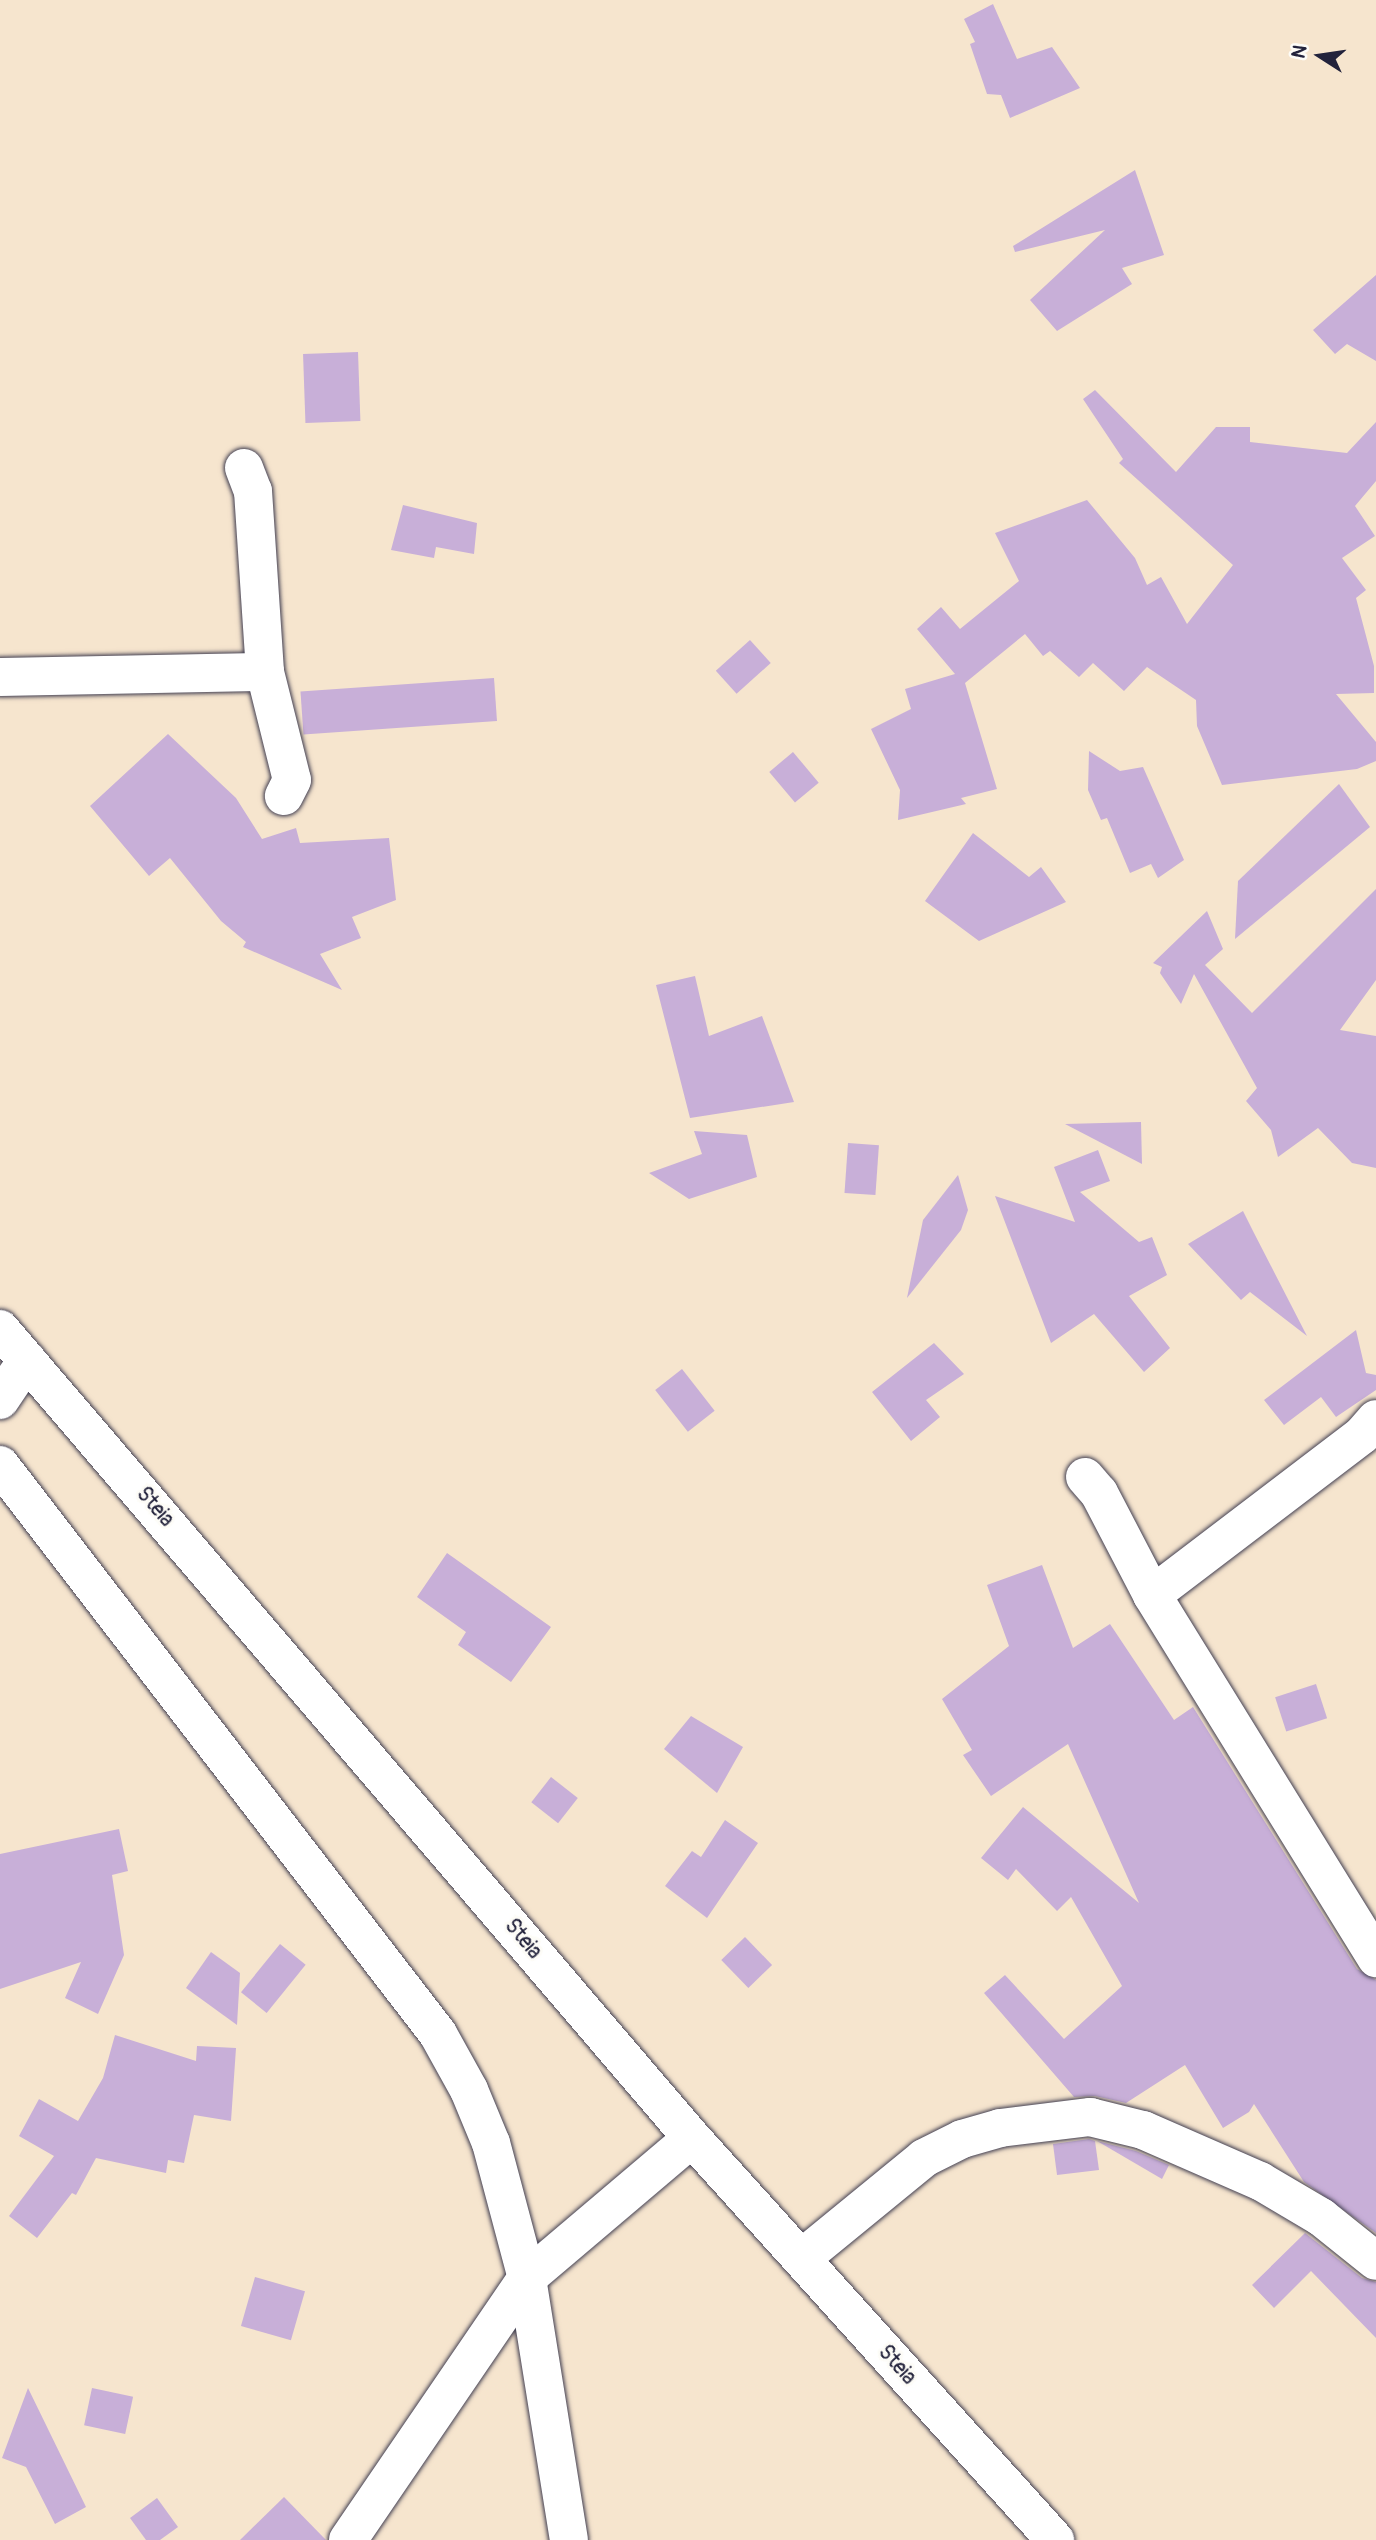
<!DOCTYPE html>
<style>
body{margin:0}
#map{position:relative;width:1376px;height:2540px;overflow:hidden;background:#f6e5ce;font-family:Pangolin,sans-serif}
div>[style]{position:absolute}
.building>*{inset:0;background:#c8afd8;transform-origin:0 0}
.roads{filter:drop-shadow(0 0 2px #423f51) drop-shadow(0 0 2px #423f51)}
.minor>*{height:38px;margin:-19px;padding:0 19px;transform-origin:19px;border-radius:19px;background:#fff}
.major>*{height:38px;margin:-19px;padding:0 19px;transform-origin:19px;border-radius:19px;background:#fff}
span{translate:-50% -50%;white-space:nowrap;text-align:center;line-height:1.15;-webkit-text-stroke:6px #fdfcf7;paint-order:stroke}
.street-label{font-size:21px;color:#22223b}
.north{position:absolute;left:1285px;top:21px;width:70px;height:70px;-webkit-text-stroke:5px #fdfcf7;paint-order:stroke;rotate:282deg;font-size:19px;font-weight:700;line-height:28px;text-align:center;color:#22223b}
.north::after{content:'';display:block;margin:auto;width:24px;height:32px;background:#22223b;clip-path:polygon(50% 0,100% 100%,50% 72%,0 100%)}
</style>
<div id="map">
<div class="building">
<i style="clip-path:polygon(993px 4px,1017px 59px,1052px 47px,1080px 88px,1010px 118px,1001px 95px,987px 94px,970px 44px,975px 42px,964px 19px)"></i>
<i style="clip-path:polygon(1135px 170px,1164px 255px,1122px 268px,1132px 284px,1057px 331px,1030px 300px,1105px 230px,1015px 252px,1013px 246px)"></i>
<i style="clip-path:polygon(1376px 275px,1376px 361px,1347px 344px,1335px 354px,1313px 330px)"></i>
<i style="left:358px;top:352px;width:69px;height:55px;rotate:88deg"></i>
<i style="clip-path:polygon(1095px 390px,1176px 472px,1216px 427px,1250px 427px,1250px 442px,1347px 453px,1376px 422px,1376px 481px,1355px 506px,1375px 536px,1342px 558px,1366px 590px,1356px 598px,1374px 666px,1374px 693px,1336px 694px,1376px 742px,1376px 761px,1357px 769px,1222px 785px,1197px 726px,1196px 700px,1147px 667px,1124px 691px,1093px 663px,1079px 677px,1050px 651px,1043px 656px,1025px 634px,965px 683px,997px 789px,961px 798px,966px 804px,898px 820px,900px 790px,871px 729px,911px 709px,905px 689px,955px 674px,917px 629px,941px 607px,960px 629px,1019px 581px,995px 533px,1087px 500px,1135px 558px,1147px 585px,1161px 577px,1187px 624px,1233px 565px,1119px 463px,1123px 459px,1083px 399px)"></i>
<i style="clip-path:polygon(403px 505px,477px 523px,474px 554px,436px 547px,434px 558px,391px 550px)"></i>
<i style="left:750px;top:640px;width:31px;height:46px;rotate:48deg"></i>
<i style="left:494px;top:678px;width:43px;height:194px;rotate:86deg"></i>
<i style="clip-path:polygon(168px 734px,236px 798px,262px 839px,296px 828px,300px 843px,389px 838px,396px 900px,352px 917px,361px 938px,320px 954px,342px 990px,243px 947px,246px 942px,221px 921px,170px 858px,149px 876px,90px 806px)"></i>
<i style="clip-path:polygon(1089px 751px,1120px 771px,1143px 767px,1184px 860px,1158px 878px,1151px 864px,1130px 873px,1107px 818px,1101px 820px,1088px 790px)"></i>
<i style="left:793px;top:752px;width:40px;height:31px;rotate:50deg"></i>
<i style="clip-path:polygon(1339px 784px,1370px 827px,1235px 939px,1238px 881px)"></i>
<i style="clip-path:polygon(973px 833px,1029px 877px,1041px 867px,1066px 902px,979px 941px,925px 901px)"></i>
<i style="clip-path:polygon(1376px 889px,1376px 980px,1340px 1030px,1376px 1036px,1376px 1168px,1352px 1163px,1318px 1128px,1278px 1157px,1271px 1130px,1246px 1101px,1257px 1088px,1194px 974px,1181px 1004px,1160px 973px,1162px 967px,1153px 963px,1207px 911px,1223px 949px,1205px 965px,1252px 1013px)"></i>
<i style="clip-path:polygon(695px 976px,709px 1036px,762px 1016px,794px 1102px,690px 1118px,656px 985px)"></i>
<i style="clip-path:polygon(1141px 1122px,1142px 1164px,1065px 1124px)"></i>
<i style="clip-path:polygon(694px 1131px,747px 1135px,757px 1177px,689px 1199px,649px 1173px,702px 1154px)"></i>
<i style="left:848px;top:1143px;width:31px;height:50px;rotate:4deg"></i>
<i style="clip-path:polygon(1098px 1150px,1110px 1181px,1080px 1192px,1139px 1242px,1152px 1237px,1167px 1275px,1129px 1296px,1170px 1348px,1144px 1372px,1094px 1314px,1051px 1343px,995px 1196px,1075px 1222px,1054px 1167px)"></i>
<i style="clip-path:polygon(958px 1175px,968px 1210px,961px 1230px,907px 1298px,923px 1220px)"></i>
<i style="clip-path:polygon(1243px 1211px,1254px 1233px,1307px 1336px,1250px 1292px,1241px 1300px,1188px 1244px)"></i>
<i style="clip-path:polygon(1356px 1330px,1366px 1373px,1376px 1375px,1376px 1390px,1336px 1417px,1321px 1397px,1284px 1425px,1264px 1400px)"></i>
<i style="clip-path:polygon(934px 1343px,964px 1374px,926px 1400px,940px 1417px,911px 1441px,872px 1392px)"></i>
<i style="left:682px;top:1369px;width:53px;height:34px;rotate:52deg"></i>
<i style="clip-path:polygon(447px 1553px,551px 1627px,511px 1682px,458px 1645px,466px 1632px,417px 1597px)"></i>
<i style="clip-path:polygon(1042px 1565px,1073px 1648px,1110px 1624px,1174px 1720px,1193px 1707px,1357px 1969px,1376px 1980px,1376px 2233px,1304px 2182px,1254px 2104px,1249px 2112px,1223px 2128px,1185px 2065px,1126px 2103px,1095px 2096px,1074px 2097px,984px 1993px,1005px 1975px,1064px 2039px,1122px 1986px,1071px 1897px,1057px 1911px,1016px 1869px,1008px 1880px,981px 1858px,1023px 1807px,1139px 1903px,1068px 1744px,991px 1796px,963px 1755px,972px 1750px,942px 1699px,1009px 1646px,987px 1585px)"></i>
<i style="left:1316px;top:1684px;width:36px;height:43px;rotate:72deg"></i>
<i style="clip-path:polygon(691px 1716px,743px 1747px,717px 1793px,664px 1749px)"></i>
<i style="left:551px;top:1777px;width:34px;height:32px;rotate:38deg"></i>
<i style="clip-path:polygon(725px 1820px,758px 1843px,707px 1918px,665px 1886px,692px 1851px,701px 1857px)"></i>
<i style="clip-path:polygon(119px 1829px,128px 1871px,112px 1875px,124px 1955px,98px 2014px,65px 1998px,81px 1962px,0 1989px,0 1854px)"></i>
<i style="left:745px;top:1937px;width:39px;height:33px;rotate:46deg"></i>
<i style="left:280px;top:1944px;width:33px;height:62px;rotate:39deg"></i>
<i style="clip-path:polygon(211px 1952px,240px 1973px,237px 2025px,186px 1988px)"></i>
<i style="clip-path:polygon(115px 2035px,196px 2061px,197px 2046px,236px 2048px,231px 2121px,194px 2115px,184px 2163px,168px 2160px,166px 2173px,96px 2158px,76px 2195px,72px 2193px,37px 2238px,9px 2216px,54px 2156px,19px 2136px,39px 2099px,78px 2121px,103px 2078px)"></i>
<i style="clip-path:polygon(1089px 2139px,1095px 2141px,1099px 2170px,1057px 2175px,1053px 2144px)"></i>
<i style="clip-path:polygon(1097px 2141px,1136px 2151px,1169px 2165px,1162px 2179px)"></i>
<i style="clip-path:polygon(1305px 2233px,1362px 2278px,1376px 2282px,1376px 2338px,1311px 2271px,1274px 2308px,1252px 2285px)"></i>
<i style="left:255px;top:2277px;width:52px;height:51px;rotate:16deg"></i>
<i style="clip-path:polygon(28px 2388px,86px 2507px,55px 2524px,26px 2467px,2px 2458px)"></i>
<i style="left:92px;top:2388px;width:42px;height:38px;rotate:12deg"></i>
<i style="clip-path:polygon(284px 2497px,326px 2540px,240px 2540px)"></i>
<i style="clip-path:polygon(157px 2498px,178px 2527px,160px 2540px,146px 2540px,130px 2518px)"></i>
</div>
<div class="roads">
<div class="minor">
<i style="left:244px;top:468px;width:25px;rotate:69deg"></i>
<i style="left:253px;top:491px;width:181px;rotate:86.2deg"></i>
<i style="left:0;top:677px;width:265px;rotate:-1.1deg"></i>
<i style="left:265px;top:672px;width:111px;rotate:76deg"></i>
<i style="left:292px;top:780px;width:18px;rotate:117deg"></i>
<i style="left:0;top:1400px;width:48px;rotate:-56deg"></i>
<i style="left:0;top:1465px;width:718px;rotate:52.41deg"></i>
<i style="left:438px;top:2034px;width:64px;rotate:61deg"></i>
<i style="left:469px;top:2090px;width:57px;rotate:67.5deg"></i>
<i style="left:491px;top:2143px;width:140px;rotate:75.1deg"></i>
<i style="left:527px;top:2278px;width:265px;rotate:80.9deg"></i>
<i style="left:1085px;top:1477px;width:21px;rotate:49deg"></i>
<i style="left:1099px;top:1493px;width:115px;rotate:62.5deg"></i>
<i style="left:1152px;top:1595px;width:427px;rotate:58.3deg"></i>
<i style="left:1152px;top:1595px;width:264px;rotate:-37.3deg"></i>
<i style="left:1362px;top:1435px;width:21px;rotate:-49deg"></i>
<i style="left:802px;top:2258px;width:158px;rotate:-39.3deg"></i>
<i style="left:924px;top:2158px;width:42px;rotate:-26.6deg"></i>
<i style="left:962px;top:2139px;width:40px;rotate:-16deg"></i>
<i style="left:1000px;top:2128px;width:91px;rotate:-7deg"></i>
<i style="left:1090px;top:2117px;width:55px;rotate:13.8deg"></i>
<i style="left:1143px;top:2130px;width:128px;rotate:23.6deg"></i>
<i style="left:1260px;top:2181px;width:71px;rotate:30.5deg"></i>
<i style="left:1321px;top:2217px;width:70px;rotate:38.7deg"></i>
<i style="left:348px;top:2540px;width:317px;rotate:-55.7deg"></i>
<i style="left:527px;top:2278px;width:216px;rotate:-40.3deg"></i>
</div>
<div class="major">
<i style="left:0;top:1329px;width:1065px;rotate:49.46deg"></i>
<i style="left:692px;top:2138px;width:542px;rotate:47.92deg"></i>
</div>
</div>
<div class="street-label">
<span style="left:155px;top:1507px;rotate:49deg">Steia</span>
<span style="left:523px;top:1939px;rotate:50deg">Steia</span>
<span style="left:897px;top:2365px;rotate:48deg">Steia</span>
</div>
<div class="north">N</div>
</div>
